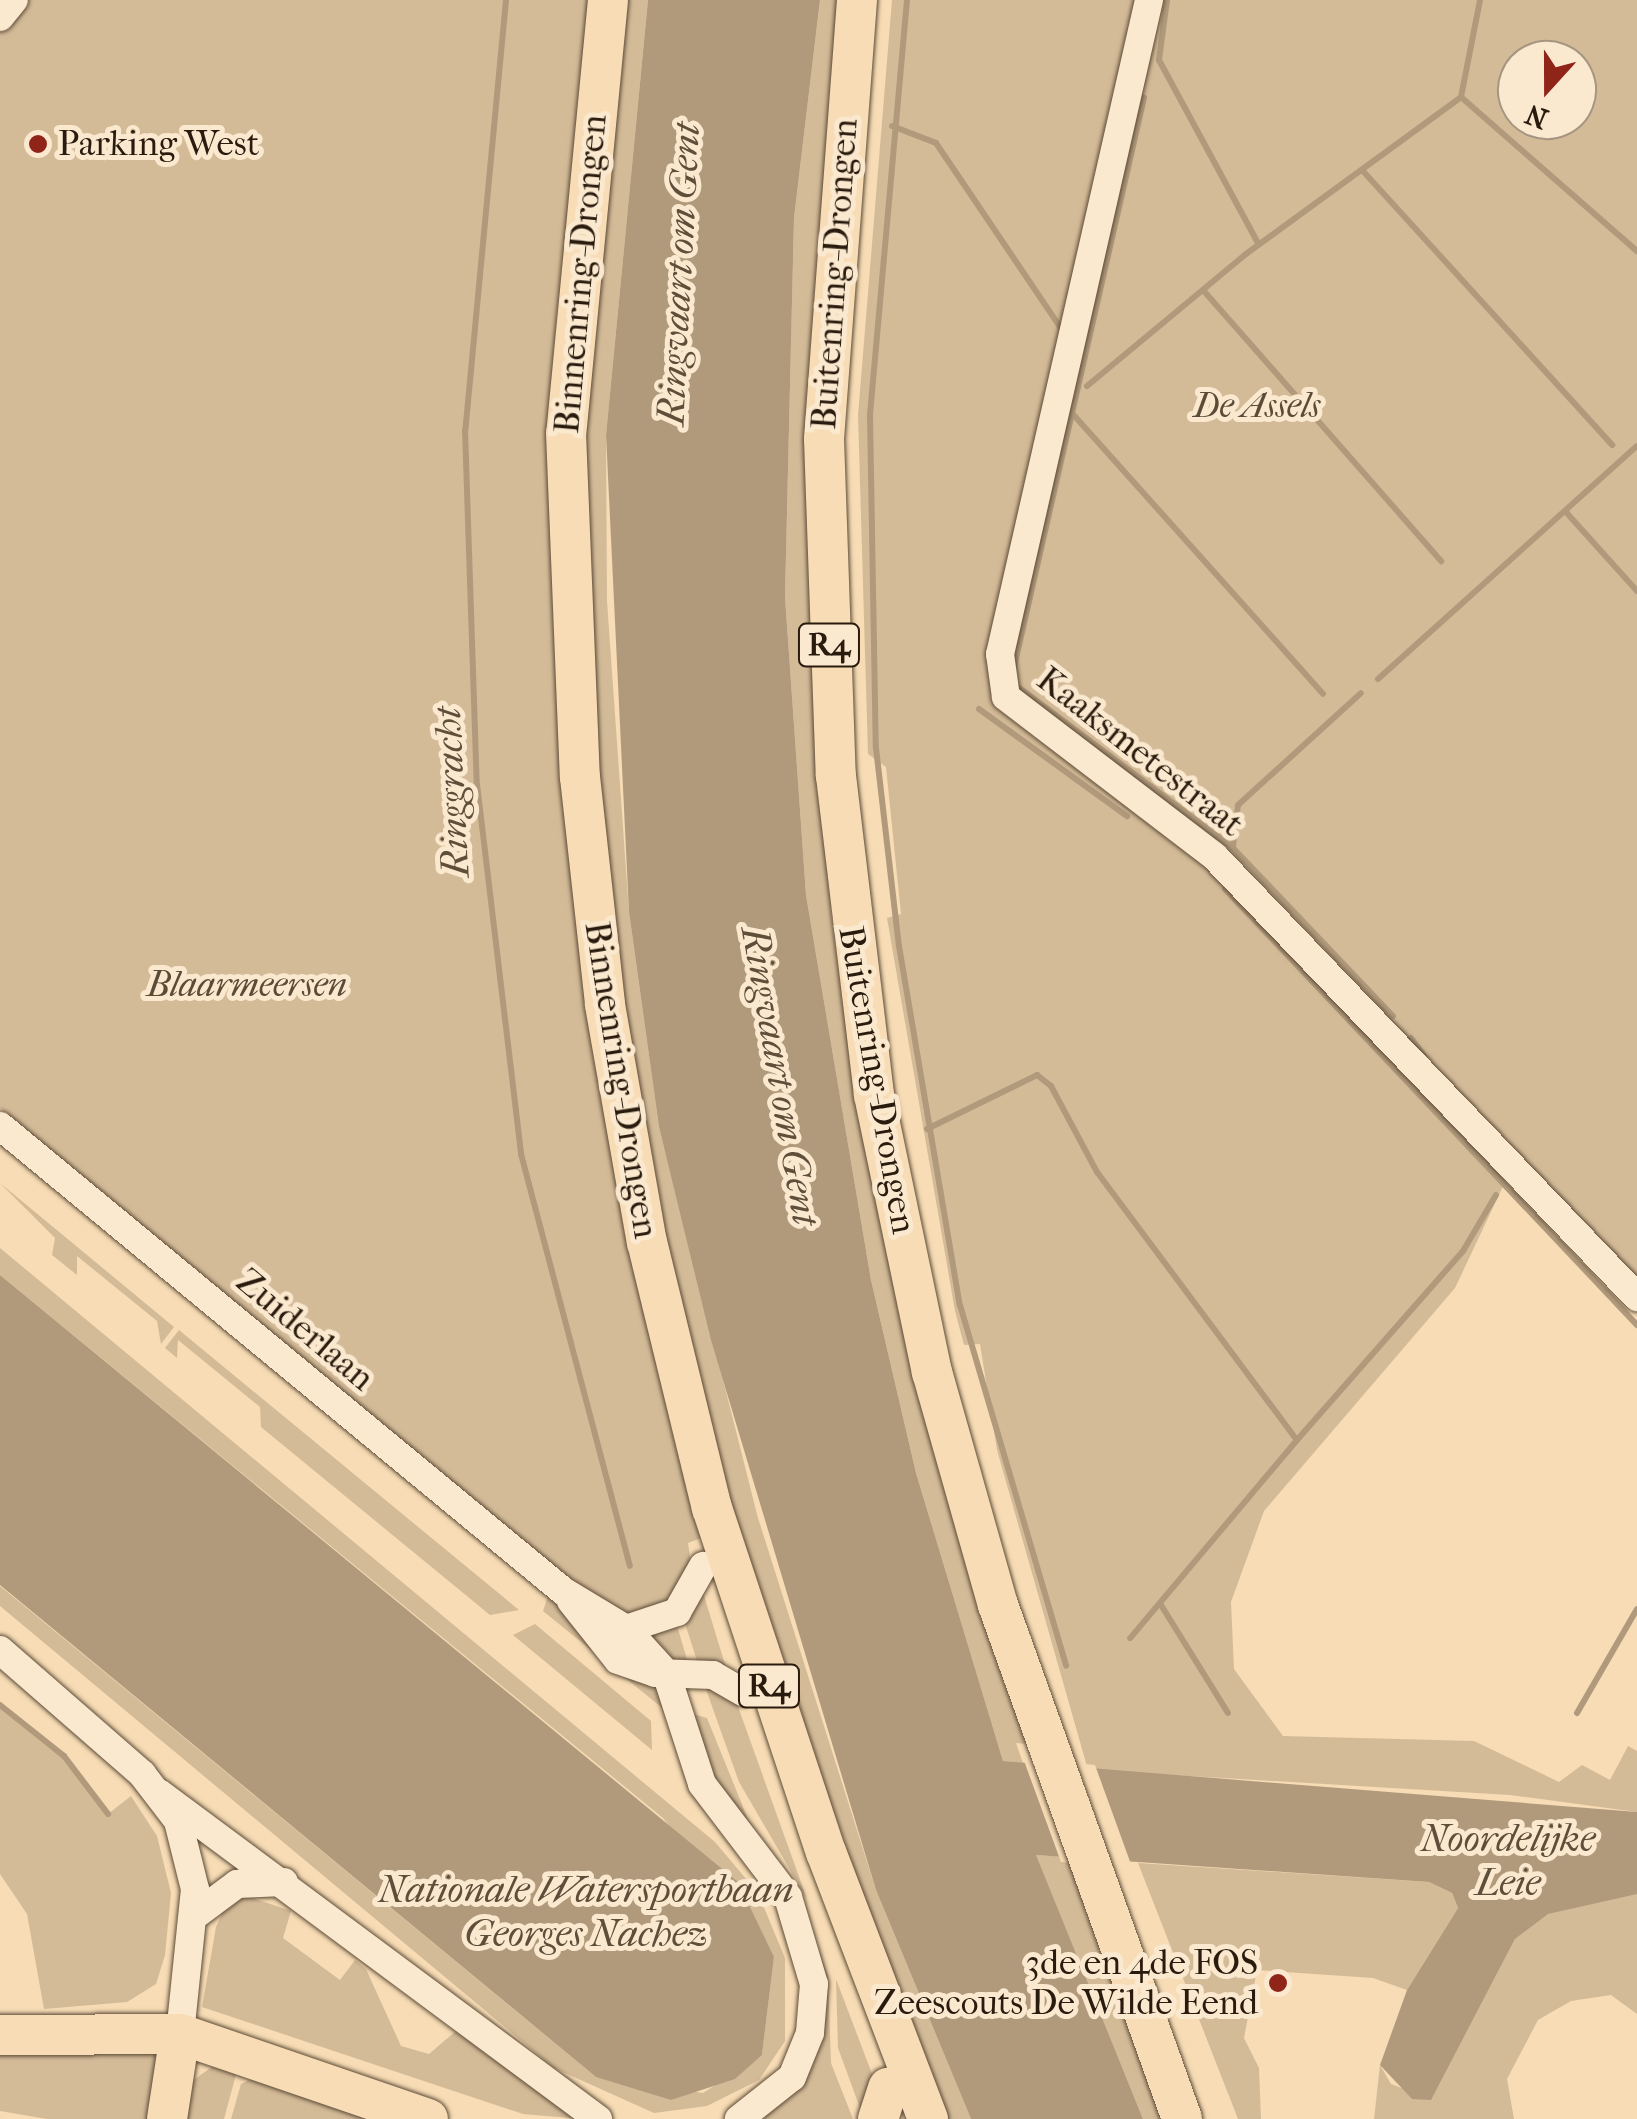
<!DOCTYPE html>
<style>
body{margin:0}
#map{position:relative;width:1637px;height:2119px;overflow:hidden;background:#f7dcb5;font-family:"IM FELL French Canon",serif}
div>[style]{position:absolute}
.green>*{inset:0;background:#d4bb98}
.water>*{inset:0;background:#b19a7c}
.pier>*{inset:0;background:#f7dcb5}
.stream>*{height:6px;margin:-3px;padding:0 3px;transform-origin:3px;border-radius:3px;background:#b19a7c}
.roads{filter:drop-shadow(0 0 2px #5c4b37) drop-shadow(0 0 2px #5c4b37)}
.minor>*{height:28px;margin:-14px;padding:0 14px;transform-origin:14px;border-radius:14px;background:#fae8cf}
.highway>*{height:40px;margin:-20px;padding:0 20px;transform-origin:20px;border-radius:20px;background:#f7dcb5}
.dots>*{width:28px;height:28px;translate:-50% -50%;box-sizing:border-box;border:5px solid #fae8cf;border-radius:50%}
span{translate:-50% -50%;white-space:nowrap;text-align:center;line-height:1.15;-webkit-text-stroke:10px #fae8cf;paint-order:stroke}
.shield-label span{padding:2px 8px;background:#fae8cf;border:2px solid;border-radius:8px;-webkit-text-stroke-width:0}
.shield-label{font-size:32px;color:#291b0d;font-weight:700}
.poi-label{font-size:35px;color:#291b0d}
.left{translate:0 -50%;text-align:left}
.right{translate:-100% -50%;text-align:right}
.street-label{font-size:35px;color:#291b0d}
.park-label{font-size:35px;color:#5c4b37;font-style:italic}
.water-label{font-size:38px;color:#5f4e39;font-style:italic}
.north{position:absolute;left:1497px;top:40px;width:100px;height:100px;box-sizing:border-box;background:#fae8cf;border:2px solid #a69681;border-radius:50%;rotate:201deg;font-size:28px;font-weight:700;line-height:40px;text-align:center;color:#291b0d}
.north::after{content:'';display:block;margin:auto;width:35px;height:45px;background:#8f2418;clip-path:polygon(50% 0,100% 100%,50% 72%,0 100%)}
</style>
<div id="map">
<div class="green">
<i style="clip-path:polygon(0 0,648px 0,606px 435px,607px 601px,629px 912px,659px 1127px,758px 1518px,876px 1890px,971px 2119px,942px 2119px,733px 1526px,688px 1543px,691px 1563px,670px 1607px,628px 1618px,585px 1592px,0 1108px)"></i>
<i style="clip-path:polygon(820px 0,841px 0,807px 441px,831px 914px,854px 1079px,1028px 1744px,1016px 1743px,1023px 1763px,1003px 1761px,916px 1473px,871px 1280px,806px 895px,785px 597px,794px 218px)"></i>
<i style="clip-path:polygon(evenodd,892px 0,1637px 0,1637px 1283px,1506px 1180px,1455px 1288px,1264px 1511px,1231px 1602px,1234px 1669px,1283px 1736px,1474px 1741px,1559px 1782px,1582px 1765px,1610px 1780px,1628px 1746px,1637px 1751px,1637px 1812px,1510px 1795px,1088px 1770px,997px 1450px,980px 1344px,964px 1345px,955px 1311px,887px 918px,901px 914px,886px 767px,868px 754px,858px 415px,892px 0,1517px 60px,1577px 60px,1577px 120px,1517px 120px,1517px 60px)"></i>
<i style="clip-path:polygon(0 1183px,174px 1327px,161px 1344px,157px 1321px,77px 1256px,77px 1275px,52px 1255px,55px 1238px)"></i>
<i style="clip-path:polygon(0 1248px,715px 1842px,758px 1893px,785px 1958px,785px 2041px,759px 2080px,707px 2106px,654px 2113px,554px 2068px,0 1606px,0 1586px,596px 2077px,703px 2093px,762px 2055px,774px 1957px,663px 1818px,0 1275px)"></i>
<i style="clip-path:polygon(179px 1330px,519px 1610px,490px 1615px,261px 1427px,260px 1407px,178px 1340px,177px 1358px,165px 1348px)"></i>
<i style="clip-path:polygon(702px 1589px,727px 1671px,698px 1664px,683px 1617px)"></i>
<i style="clip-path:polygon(548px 1596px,656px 1682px,666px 1711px,543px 1611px)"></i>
<i style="clip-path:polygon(676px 1622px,688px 1663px,669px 1665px,643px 1634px)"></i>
<i style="clip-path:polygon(535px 1624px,651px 1721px,652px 1750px,513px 1635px)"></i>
<i style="clip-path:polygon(703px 1681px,736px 1701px,807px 1899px,739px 1782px)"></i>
<i style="clip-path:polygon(0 1704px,64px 1756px,108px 1814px,131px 1796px,157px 1836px,171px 1893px,165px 1955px,156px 1984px,127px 2002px,44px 2009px,27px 1914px,0 1874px)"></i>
<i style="clip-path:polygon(693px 1714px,707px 1718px,754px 1834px,721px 1798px)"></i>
<i style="clip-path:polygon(1035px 1855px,1069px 1857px,1164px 2119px,1143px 2119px)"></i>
<i style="clip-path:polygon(1138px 1863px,1429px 1882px,1452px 1893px,1458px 1908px,1407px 1990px,1373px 1978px,1257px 1970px,1244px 2038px,1259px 2068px,1261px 2119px,1238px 2119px)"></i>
<i style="clip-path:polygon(1608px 1894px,1637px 1894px,1637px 2014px,1611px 1995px,1571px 2001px,1538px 2020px,1507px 2079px,1514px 2119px,1374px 2119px,1380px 2065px,1391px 2084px,1431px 2099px,1515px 1939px,1547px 1914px)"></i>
<i style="clip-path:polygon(247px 1896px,291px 1911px,283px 1938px,340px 1980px,355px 1960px,366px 1969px,401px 2046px,429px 2054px,457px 2030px,582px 2119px,523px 2114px,202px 2007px,216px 1927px,224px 1909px)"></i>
<i style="clip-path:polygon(810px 1930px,828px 1975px,831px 2063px,853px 2119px,757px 2119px,802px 2073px)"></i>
<i style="clip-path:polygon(836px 1979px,874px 2079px,864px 2119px,838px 2048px)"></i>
<i style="clip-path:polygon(0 2049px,171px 2051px,154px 2119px,47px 2119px,0 2111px)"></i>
<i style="clip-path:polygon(212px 2067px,238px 2067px,224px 2119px,181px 2119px,192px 2081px)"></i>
<i style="clip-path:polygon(251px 2079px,373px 2119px,231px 2119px,241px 2084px)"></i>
</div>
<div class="water">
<i style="clip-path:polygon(648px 0,820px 0,794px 218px,785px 597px,806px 895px,871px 1280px,916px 1473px,1003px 1761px,1637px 1812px,1637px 1894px,1548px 1914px,1515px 1939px,1431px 2100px,1412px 2099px,1380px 2065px,1407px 1990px,1458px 1908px,1452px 1893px,1429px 1882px,1036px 1855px,1143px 2119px,971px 2119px,876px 1890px,711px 1340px,659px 1127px,629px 912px,606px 435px)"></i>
<i style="clip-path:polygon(0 1275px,738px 1882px,774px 1957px,762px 2055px,735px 2079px,671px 2100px,596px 2077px,0 1585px)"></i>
</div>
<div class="pier">
<i style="clip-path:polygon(1023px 1758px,1095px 1765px,1132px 1867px,1061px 1862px)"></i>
</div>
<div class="stream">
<i style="left:506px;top:0;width:432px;rotate:95.4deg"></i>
<i style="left:465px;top:430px;width:354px;rotate:88.1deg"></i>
<i style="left:477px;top:784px;width:373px;rotate:83.2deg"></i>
<i style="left:521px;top:1154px;width:426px;rotate:75.2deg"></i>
<i style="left:907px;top:0;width:418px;rotate:95.1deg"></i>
<i style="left:870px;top:416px;width:332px;rotate:89deg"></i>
<i style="left:876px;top:748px;width:199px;rotate:83.4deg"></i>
<i style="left:899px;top:946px;width:364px;rotate:80.4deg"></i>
<i style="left:960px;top:1305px;width:376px;rotate:73.6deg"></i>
<i style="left:1167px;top:0;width:61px;rotate:97.6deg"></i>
<i style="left:1159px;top:60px;width:210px;rotate:61.6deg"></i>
<i style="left:1461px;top:97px;width:99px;rotate:-78.9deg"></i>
<i style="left:892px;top:126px;width:47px;rotate:21.1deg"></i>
<i style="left:936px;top:143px;width:229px;rotate:56deg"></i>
<i style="left:1362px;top:170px;width:372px;rotate:47.7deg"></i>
<i style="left:1203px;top:290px;width:361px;rotate:48.7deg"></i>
<i style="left:1087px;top:386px;width:207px;rotate:-39.7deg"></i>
<i style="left:1246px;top:254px;width:266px;rotate:-36.1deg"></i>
<i style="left:1461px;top:97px;width:234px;rotate:41.2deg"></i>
<i style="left:1071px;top:412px;width:378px;rotate:48.2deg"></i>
<i style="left:1565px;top:511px;width:108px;rotate:48deg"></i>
<i style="left:1014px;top:667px;width:584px;rotate:-77.13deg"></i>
<i style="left:1378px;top:679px;width:348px;rotate:-42deg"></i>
<i style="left:1014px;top:684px;width:274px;rotate:36.8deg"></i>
<i style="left:1233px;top:848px;width:232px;rotate:46.4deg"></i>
<i style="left:979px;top:709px;width:183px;rotate:35.9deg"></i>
<i style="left:1233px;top:847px;width:42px;rotate:-83.2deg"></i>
<i style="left:1238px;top:805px;width:166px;rotate:-42.3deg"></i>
<i style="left:1225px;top:889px;width:600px;rotate:46.62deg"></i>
<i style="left:1411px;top:1038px;width:24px;rotate:54deg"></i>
<i style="left:927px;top:1129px;width:123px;rotate:-26.1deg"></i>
<i style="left:1037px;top:1075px;width:18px;rotate:38deg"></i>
<i style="left:1051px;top:1086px;width:98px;rotate:61.9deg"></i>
<i style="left:1097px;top:1172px;width:334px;rotate:53.3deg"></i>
<i style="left:1297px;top:1440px;width:259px;rotate:130.1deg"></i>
<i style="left:1297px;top:1440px;width:252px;rotate:-48.7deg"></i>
<i style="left:1463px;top:1251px;width:65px;rotate:-59.5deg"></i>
<i style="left:1161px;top:1605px;width:127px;rotate:58.2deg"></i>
<i style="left:0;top:1705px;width:82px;rotate:38.6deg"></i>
<i style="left:64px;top:1756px;width:73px;rotate:52.8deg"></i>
<i style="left:1577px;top:1713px;width:120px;rotate:-60deg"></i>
</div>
<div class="roads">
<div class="minor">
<i style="left:1149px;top:0;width:671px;rotate:102.83deg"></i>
<i style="left:1000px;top:654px;width:43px;rotate:82.1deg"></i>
<i style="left:1006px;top:697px;width:263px;rotate:37.4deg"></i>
<i style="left:1215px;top:857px;width:610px;rotate:46.2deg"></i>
<i style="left:0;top:17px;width:22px;rotate:-51deg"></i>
<i style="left:0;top:1126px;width:730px;rotate:39.55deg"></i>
<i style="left:563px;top:1591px;width:74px;rotate:31.1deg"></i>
<i style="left:626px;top:1629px;width:59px;rotate:47.7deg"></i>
<i style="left:666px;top:1673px;width:117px;rotate:72deg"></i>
<i style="left:702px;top:1784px;width:142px;rotate:52.7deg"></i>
<i style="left:788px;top:1897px;width:91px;rotate:73.4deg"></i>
<i style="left:814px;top:1984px;width:49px;rotate:94.7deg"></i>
<i style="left:810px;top:2033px;width:48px;rotate:112.2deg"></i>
<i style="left:792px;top:2077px;width:68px;rotate:141.6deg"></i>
<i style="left:571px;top:1601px;width:75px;rotate:51.5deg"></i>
<i style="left:618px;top:1660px;width:39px;rotate:19deg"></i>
<i style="left:655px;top:1673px;width:58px;rotate:2deg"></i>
<i style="left:713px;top:1675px;width:34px;rotate:30deg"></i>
<i style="left:626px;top:1629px;width:54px;rotate:-18.4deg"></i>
<i style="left:677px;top:1612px;width:53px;rotate:-60.5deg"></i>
<i style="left:0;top:1650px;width:189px;rotate:41.1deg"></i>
<i style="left:142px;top:1774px;width:59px;rotate:52.5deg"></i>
<i style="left:178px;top:1821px;width:70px;rotate:76deg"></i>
<i style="left:195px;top:1889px;width:146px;rotate:95.9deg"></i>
<i style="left:159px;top:1793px;width:547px;rotate:36.6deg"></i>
<i style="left:194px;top:1916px;width:54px;rotate:-36.7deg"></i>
<i style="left:237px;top:1884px;width:47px;rotate:-2.4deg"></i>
</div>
<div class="highway">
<i style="left:608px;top:0;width:435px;rotate:95.5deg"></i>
<i style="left:566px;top:433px;width:344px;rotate:87.7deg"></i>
<i style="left:580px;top:777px;width:229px;rotate:83.7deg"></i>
<i style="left:605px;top:1005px;width:241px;rotate:80deg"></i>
<i style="left:647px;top:1242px;width:274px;rotate:76.3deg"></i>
<i style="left:712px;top:1508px;width:362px;rotate:71.7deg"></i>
<i style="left:826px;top:1852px;width:286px;rotate:69.1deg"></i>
<i style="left:857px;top:0;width:440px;rotate:94.3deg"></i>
<i style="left:824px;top:439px;width:337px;rotate:88deg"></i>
<i style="left:836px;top:776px;width:321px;rotate:83.2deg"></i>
<i style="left:874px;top:1095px;width:283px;rotate:78.2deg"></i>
<i style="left:932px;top:1372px;width:242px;rotate:74.2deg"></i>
<i style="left:998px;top:1605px;width:546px;rotate:70.3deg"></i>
<i style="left:0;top:2035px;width:180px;rotate:-0.3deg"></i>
<i style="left:180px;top:2034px;width:262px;rotate:18.9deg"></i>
<i style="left:167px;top:2119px;width:86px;rotate:-81.3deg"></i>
<i style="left:878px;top:2119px;width:33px;rotate:-72deg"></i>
</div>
</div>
<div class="dots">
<i style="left:38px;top:144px;background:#8f2418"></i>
<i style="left:1278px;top:1983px;background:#8f2418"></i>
</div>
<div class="shield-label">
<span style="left:829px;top:645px">R4</span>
<span style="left:769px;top:1686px">R4</span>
</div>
<div class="poi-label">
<span class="left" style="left:58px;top:144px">Parking West</span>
<span class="right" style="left:1258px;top:1983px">3de en 4de FOS<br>Zeescouts De Wilde Eend</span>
</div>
<div class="street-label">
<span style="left:581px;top:274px;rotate:-85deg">Binnenring-Drongen</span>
<span style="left:835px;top:274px;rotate:-86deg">Buitenring-Drongen</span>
<span style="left:1140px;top:752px;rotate:38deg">Kaaksmetestraat</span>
<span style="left:621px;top:1080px;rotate:81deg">Binnenring-Drongen</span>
<span style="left:877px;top:1080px;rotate:80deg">Buitenring-Drongen</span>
<span style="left:305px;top:1330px;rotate:40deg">Zuiderlaan</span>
</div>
<div class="park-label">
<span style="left:1257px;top:406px">De Assels</span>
<span style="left:247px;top:985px">Blaarmeersen</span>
</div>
<div class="water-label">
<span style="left:679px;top:274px;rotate:-87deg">Ringvaart om Gent</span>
<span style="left:452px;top:792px;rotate:-93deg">Ringgracht</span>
<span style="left:780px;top:1076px;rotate:80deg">Ringvaart om Gent</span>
<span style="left:1508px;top:1861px">Noordelijke<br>Leie</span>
<span style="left:586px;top:1912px">Nationale Watersportbaan<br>Georges Nachez</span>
</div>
<div class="north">N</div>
</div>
